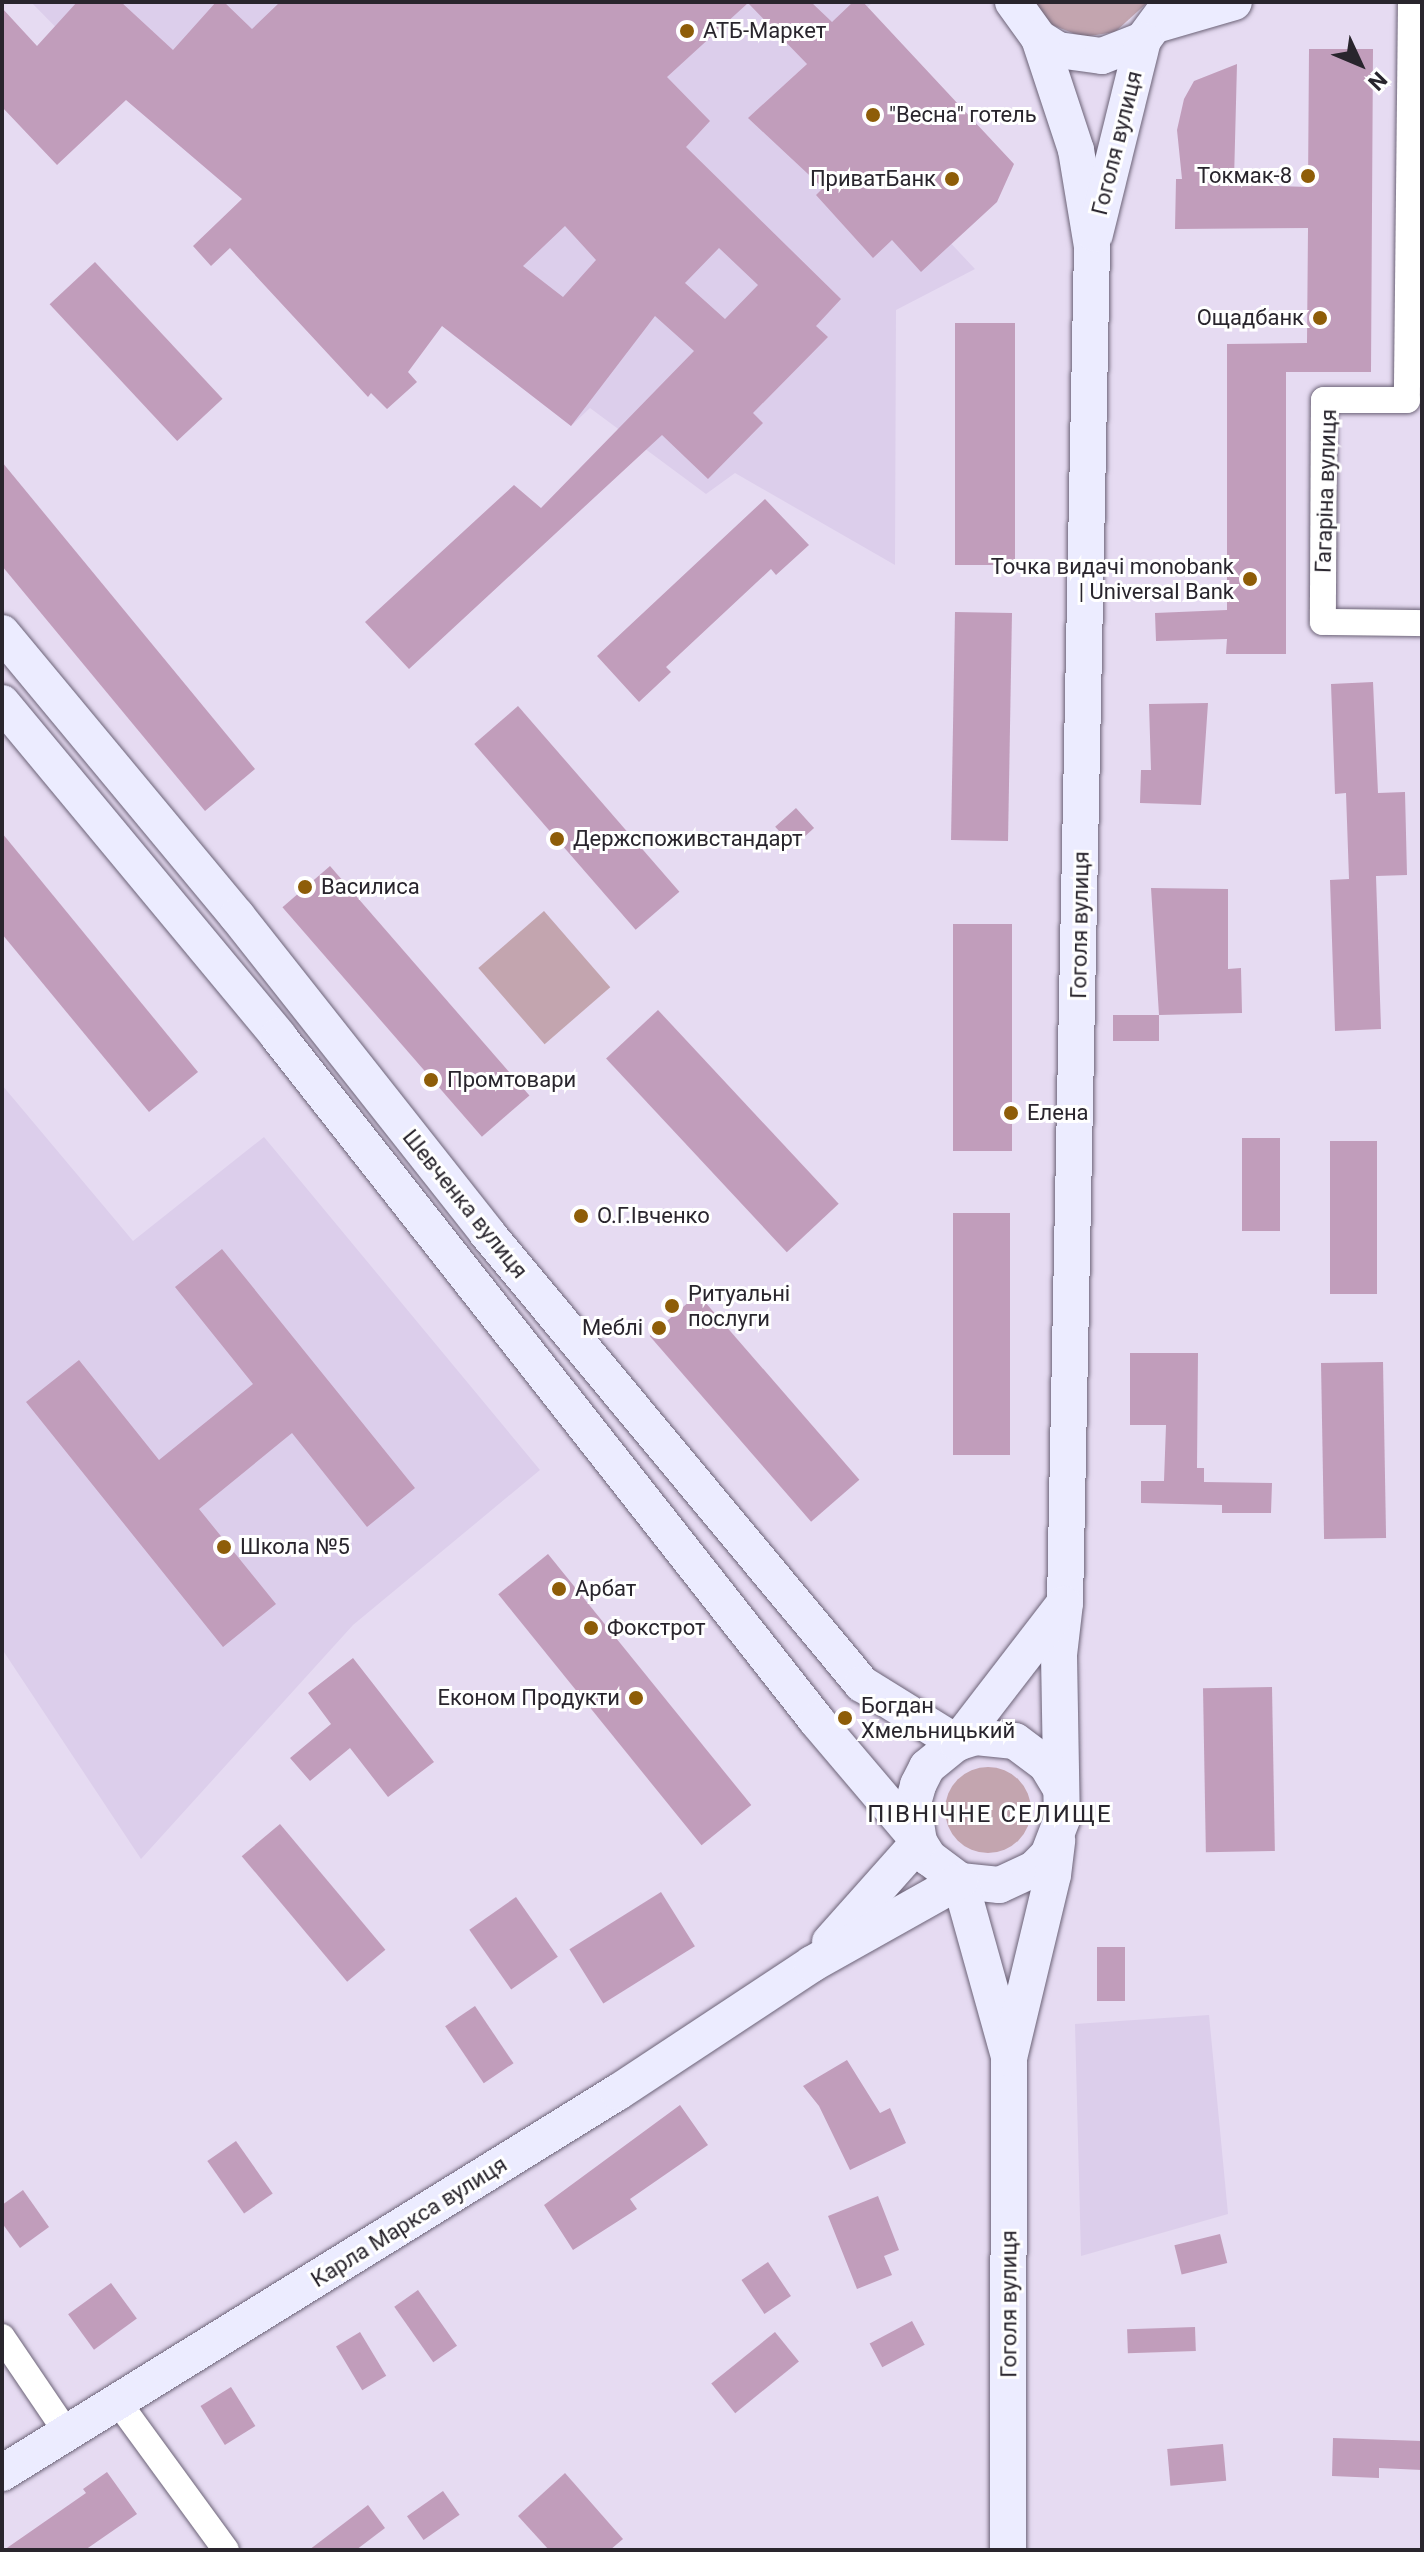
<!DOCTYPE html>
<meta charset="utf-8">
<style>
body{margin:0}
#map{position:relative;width:1424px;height:2552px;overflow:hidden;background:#e6dbf2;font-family:Roboto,sans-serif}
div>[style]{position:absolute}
.built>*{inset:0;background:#dcceeb}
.green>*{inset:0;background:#c3a5af;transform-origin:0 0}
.round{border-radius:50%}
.building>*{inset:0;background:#c19dbb;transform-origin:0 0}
.roads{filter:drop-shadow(0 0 2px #6c6377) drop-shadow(0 0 2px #6c6377)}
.street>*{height:26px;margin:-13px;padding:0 13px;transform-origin:13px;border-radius:13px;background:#fff}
.secondary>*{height:36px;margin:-18px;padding:0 18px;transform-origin:18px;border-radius:18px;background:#ececff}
.dots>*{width:22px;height:22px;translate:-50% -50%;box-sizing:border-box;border:4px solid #fff;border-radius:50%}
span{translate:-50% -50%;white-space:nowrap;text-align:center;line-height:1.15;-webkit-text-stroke:6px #fff;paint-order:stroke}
.poi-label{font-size:22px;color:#29252d}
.left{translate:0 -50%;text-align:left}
.right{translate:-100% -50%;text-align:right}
.street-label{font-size:22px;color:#29252d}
.neighbourhood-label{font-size:24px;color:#29252d;letter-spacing:2px}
.frame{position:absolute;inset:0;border:4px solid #29252d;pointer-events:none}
.north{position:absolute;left:1320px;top:24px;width:80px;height:80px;-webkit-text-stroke:6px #fff;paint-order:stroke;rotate:134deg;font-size:22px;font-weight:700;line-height:32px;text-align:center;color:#29252d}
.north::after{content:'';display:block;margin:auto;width:28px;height:36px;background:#29252d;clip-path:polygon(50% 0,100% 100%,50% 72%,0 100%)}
</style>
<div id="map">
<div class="built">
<i style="clip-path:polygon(31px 2px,873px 2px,794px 76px,975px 269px,896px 310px,895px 565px,735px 473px,706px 494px,590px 408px,571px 426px,452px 334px,424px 300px,260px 189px,236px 194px,131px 104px)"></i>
<i style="clip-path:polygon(2px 1085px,133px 1241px,264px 1137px,540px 1470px,353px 1625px,141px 1859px,2px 1649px)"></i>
<i style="clip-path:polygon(1209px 2015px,1228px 2214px,1081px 2256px,1075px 2024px)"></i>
</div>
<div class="green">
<i style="clip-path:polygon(1031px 2px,1148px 2px,1115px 32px,1083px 37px,1052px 25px)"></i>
<i style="left:544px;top:911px;width:101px;height:87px;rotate:49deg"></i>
<i class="round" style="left:945px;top:1767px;width:86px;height:86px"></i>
</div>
<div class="building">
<i style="clip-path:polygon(evenodd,77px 2px,121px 2px,173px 50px,216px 2px,224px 2px,252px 29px,280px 2px,811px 2px,832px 22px,853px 2px,863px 2px,1014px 164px,997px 202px,921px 272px,892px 240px,873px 258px,816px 195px,823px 188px,748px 118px,807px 64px,748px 3px,667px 77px,710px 121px,686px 147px,841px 299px,816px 326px,828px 337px,753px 413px,763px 423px,708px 479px,662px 435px,409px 669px,365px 622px,514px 485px,541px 508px,694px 351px,655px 316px,571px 426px,442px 326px,408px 372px,417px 382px,387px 409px,371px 393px,368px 397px,230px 248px,211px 266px,193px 246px,242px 199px,126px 100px,57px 165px,2px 107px,2px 8px,37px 46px,77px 2px,565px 226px,596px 260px,563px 297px,523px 266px,565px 226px,77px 2px,719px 248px,758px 285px,725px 319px,685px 283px,719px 248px)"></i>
<i style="clip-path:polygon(1309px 49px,1373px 49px,1371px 372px,1286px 372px,1286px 654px,1226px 654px,1227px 639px,1156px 641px,1155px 613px,1227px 610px,1227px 344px,1307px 343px,1308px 228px,1175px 229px,1176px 179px,1182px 179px,1177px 130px,1184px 99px,1194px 81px,1237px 64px,1234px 180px,1243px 180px,1244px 185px,1308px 187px)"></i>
<i style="left:95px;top:262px;width:187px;height:62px;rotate:47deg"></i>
<i style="left:955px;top:323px;width:60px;height:242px"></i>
<i style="clip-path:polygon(2px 462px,255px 769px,205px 811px,2px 566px)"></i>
<i style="clip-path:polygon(765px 499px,809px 545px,776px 575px,771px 569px,666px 667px,671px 672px,639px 702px,597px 656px)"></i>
<i style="left:955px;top:612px;width:57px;height:228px;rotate:1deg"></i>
<i style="clip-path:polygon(1373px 682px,1378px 793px,1405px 792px,1407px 875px,1376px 876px,1381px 1029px,1335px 1031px,1330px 880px,1349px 879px,1346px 793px,1335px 794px,1331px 684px)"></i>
<i style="clip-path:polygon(1208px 703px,1201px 805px,1140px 803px,1141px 770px,1151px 770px,1149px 704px)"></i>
<i style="left:518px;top:706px;width:246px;height:58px;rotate:49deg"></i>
<i style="left:796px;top:808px;width:27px;height:28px;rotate:48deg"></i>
<i style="clip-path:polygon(2px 833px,198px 1072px,149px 1112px,2px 934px)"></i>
<i style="left:330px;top:866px;width:304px;height:63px;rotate:49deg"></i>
<i style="clip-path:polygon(1151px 888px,1228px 889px,1228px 969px,1241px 968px,1242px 1013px,1159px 1015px)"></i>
<i style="left:953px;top:924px;width:59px;height:227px"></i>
<i style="left:658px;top:1010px;width:265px;height:71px;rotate:47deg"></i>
<i style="left:1159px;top:1015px;width:26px;height:46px;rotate:90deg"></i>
<i style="left:1280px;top:1138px;width:93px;height:38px;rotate:90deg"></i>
<i style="left:1330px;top:1141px;width:47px;height:153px"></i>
<i style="left:953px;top:1213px;width:57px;height:242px"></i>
<i style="clip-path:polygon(222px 1249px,415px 1488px,367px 1527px,292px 1433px,199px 1509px,276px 1604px,223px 1647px,26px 1402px,79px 1360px,159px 1460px,253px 1384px,175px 1287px)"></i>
<i style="left:698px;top:1294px;width:246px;height:64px;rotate:49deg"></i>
<i style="clip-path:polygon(1130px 1353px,1198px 1353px,1197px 1468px,1204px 1468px,1204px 1482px,1272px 1483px,1271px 1513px,1222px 1513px,1222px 1505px,1141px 1503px,1141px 1481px,1164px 1481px,1166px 1425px,1130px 1425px)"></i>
<i style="left:1383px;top:1362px;width:176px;height:62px;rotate:89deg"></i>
<i style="left:548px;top:1554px;width:323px;height:64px;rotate:51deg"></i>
<i style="clip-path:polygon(353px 1658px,434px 1762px,388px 1797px,350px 1748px,310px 1781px,290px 1758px,331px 1724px,308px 1693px)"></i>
<i style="left:1272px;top:1687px;width:164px;height:69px;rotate:89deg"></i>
<i style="left:280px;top:1824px;width:164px;height:50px;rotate:50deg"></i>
<i style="left:661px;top:1892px;width:64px;height:108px;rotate:58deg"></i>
<i style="left:516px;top:1897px;width:73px;height:57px;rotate:55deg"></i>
<i style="left:1097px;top:1947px;width:28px;height:54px"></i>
<i style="left:475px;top:2006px;width:69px;height:36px;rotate:56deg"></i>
<i style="clip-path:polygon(847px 2060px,880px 2113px,890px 2108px,906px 2143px,850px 2170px,819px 2106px,803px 2086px)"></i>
<i style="clip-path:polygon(680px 2105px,708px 2145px,630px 2199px,637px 2209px,573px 2250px,544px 2205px)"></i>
<i style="left:236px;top:2141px;width:64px;height:35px;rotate:55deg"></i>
<i style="clip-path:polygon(23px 2190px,49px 2227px,20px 2248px,2px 2223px,2px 2205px)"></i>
<i style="clip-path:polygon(878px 2196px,899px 2250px,884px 2256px,892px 2275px,857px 2289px,828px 2216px)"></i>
<i style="left:1220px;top:2234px;width:30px;height:47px;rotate:76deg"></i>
<i style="left:768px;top:2262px;width:41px;height:32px;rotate:56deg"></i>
<i style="left:111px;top:2283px;width:44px;height:53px;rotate:54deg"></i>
<i style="left:418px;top:2290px;width:68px;height:29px;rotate:55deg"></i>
<i style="left:912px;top:2321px;width:27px;height:48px;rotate:62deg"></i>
<i style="left:1195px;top:2327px;width:24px;height:68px;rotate:88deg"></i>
<i style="left:360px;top:2332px;width:51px;height:28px;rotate:59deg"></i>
<i style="left:775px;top:2332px;width:38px;height:82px;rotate:51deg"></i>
<i style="left:231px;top:2387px;width:46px;height:36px;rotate:58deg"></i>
<i style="clip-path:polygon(1333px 2438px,1422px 2441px,1422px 2470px,1379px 2468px,1379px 2478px,1332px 2476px)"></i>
<i style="left:1223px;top:2444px;width:37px;height:56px;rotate:85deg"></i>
<i style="clip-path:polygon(107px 2472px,137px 2514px,85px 2550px,4px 2550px,86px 2493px,83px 2489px)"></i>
<i style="clip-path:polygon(565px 2473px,623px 2539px,610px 2550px,549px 2550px,518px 2516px)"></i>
<i style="left:443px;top:2491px;width:29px;height:44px;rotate:55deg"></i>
<i style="clip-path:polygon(368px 2505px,385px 2528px,356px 2550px,309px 2550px)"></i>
</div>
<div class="roads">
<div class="street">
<i style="left:1411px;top:2px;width:398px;rotate:90.6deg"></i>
<i style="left:1407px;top:400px;width:83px;rotate:180deg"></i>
<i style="left:1324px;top:400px;width:222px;rotate:90.3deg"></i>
<i style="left:1323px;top:622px;width:99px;rotate:0.6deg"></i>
<i style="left:2px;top:2337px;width:116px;rotate:55.9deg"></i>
<i style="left:118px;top:2402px;width:183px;rotate:53.9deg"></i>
</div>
<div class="secondary">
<i style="left:1013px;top:2px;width:44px;rotate:54.2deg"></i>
<i style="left:1039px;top:38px;width:22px;rotate:32deg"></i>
<i style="left:1058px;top:50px;width:44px;rotate:7.8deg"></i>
<i style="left:1102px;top:56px;width:44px;rotate:-21.3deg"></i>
<i style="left:1143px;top:40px;width:47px;rotate:-53.6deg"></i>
<i style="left:1159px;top:24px;width:78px;rotate:-16.3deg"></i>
<i style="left:1039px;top:38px;width:118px;rotate:71.7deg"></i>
<i style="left:1076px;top:150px;width:98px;rotate:80.6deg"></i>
<i style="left:1092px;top:247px;width:1356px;rotate:91.14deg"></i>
<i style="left:1065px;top:1603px;width:52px;rotate:96.6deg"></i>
<i style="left:1059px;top:1655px;width:164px;rotate:89deg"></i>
<i style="left:1062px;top:1819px;width:39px;rotate:111deg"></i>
<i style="left:1048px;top:1855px;width:20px;rotate:135deg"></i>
<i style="left:1034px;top:1869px;width:38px;rotate:155deg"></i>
<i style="left:999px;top:1885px;width:39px;rotate:-174deg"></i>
<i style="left:960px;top:1881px;width:39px;rotate:-143deg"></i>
<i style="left:929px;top:1858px;width:19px;rotate:-122deg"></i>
<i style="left:919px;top:1842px;width:39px;rotate:-99deg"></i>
<i style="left:913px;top:1803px;width:19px;rotate:-74deg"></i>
<i style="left:918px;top:1785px;width:20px;rotate:-63deg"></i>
<i style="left:927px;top:1767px;width:38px;rotate:-39deg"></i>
<i style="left:957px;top:1743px;width:20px;rotate:-18deg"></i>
<i style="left:976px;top:1737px;width:39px;rotate:6deg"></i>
<i style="left:1015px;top:1741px;width:39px;rotate:37deg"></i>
<i style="left:1046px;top:1764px;width:26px;rotate:59deg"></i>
<i style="left:1095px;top:234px;width:200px;rotate:-76.1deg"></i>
<i style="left:2px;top:633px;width:368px;rotate:50.3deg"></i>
<i style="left:237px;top:916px;width:404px;rotate:51.7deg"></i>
<i style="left:487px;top:1233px;width:587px;rotate:50.26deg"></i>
<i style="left:862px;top:1684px;width:112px;rotate:31.8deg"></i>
<i style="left:2px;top:703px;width:433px;rotate:50.3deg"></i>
<i style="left:278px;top:1036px;width:872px;rotate:51.8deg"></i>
<i style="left:817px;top:1721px;width:156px;rotate:49.7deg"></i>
<i style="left:957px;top:1743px;width:175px;rotate:-52.4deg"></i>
<i style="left:960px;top:1881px;width:182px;rotate:74.4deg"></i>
<i style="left:830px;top:1942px;width:134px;rotate:-48.3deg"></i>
<i style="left:2px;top:2473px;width:724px;rotate:-31.74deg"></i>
<i style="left:618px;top:2092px;width:232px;rotate:-33.4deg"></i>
<i style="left:812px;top:1964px;width:170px;rotate:-29.3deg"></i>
<i style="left:1008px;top:2550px;width:492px;rotate:-89.9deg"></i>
<i style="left:1009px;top:2058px;width:188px;rotate:-76.5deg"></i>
<i style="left:1053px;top:1875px;width:35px;rotate:-83deg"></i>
</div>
</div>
<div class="dots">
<i style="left:687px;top:31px;background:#8e5d08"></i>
<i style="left:873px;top:115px;background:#8e5d08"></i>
<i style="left:1308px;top:176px;background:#8e5d08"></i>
<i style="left:952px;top:179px;background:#8e5d08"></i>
<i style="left:1320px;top:318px;background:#8e5d08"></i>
<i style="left:1250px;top:579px;background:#8e5d08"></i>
<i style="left:557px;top:839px;background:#8e5d08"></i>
<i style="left:305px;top:887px;background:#8e5d08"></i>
<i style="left:431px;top:1080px;background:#8e5d08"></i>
<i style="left:1011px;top:1113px;background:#8e5d08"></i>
<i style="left:581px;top:1216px;background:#8e5d08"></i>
<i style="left:672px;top:1306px;background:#8e5d08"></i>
<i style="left:659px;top:1328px;background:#8e5d08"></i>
<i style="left:224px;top:1547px;background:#8e5d08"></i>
<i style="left:559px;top:1589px;background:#8e5d08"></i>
<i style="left:591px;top:1628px;background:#8e5d08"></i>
<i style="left:636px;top:1698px;background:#8e5d08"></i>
<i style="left:845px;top:1718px;background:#8e5d08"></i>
</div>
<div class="poi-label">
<span class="left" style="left:703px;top:31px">АТБ-Маркет</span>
<span class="left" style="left:889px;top:115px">"Весна" готель</span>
<span class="right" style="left:1292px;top:176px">Токмак-8</span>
<span class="right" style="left:936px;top:179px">ПриватБанк</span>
<span class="right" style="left:1304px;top:318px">Ощадбанк</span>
<span class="right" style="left:1234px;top:579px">Точка видачі monobank<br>| Universal Bank</span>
<span class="left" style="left:573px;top:839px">Держспоживстандарт</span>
<span class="left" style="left:321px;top:887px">Василиса</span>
<span class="left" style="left:447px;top:1080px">Промтовари</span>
<span class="left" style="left:1027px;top:1113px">Елена</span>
<span class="left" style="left:597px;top:1216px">О.Г.Івченко</span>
<span class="left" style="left:688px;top:1306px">Ритуальні<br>послуги</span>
<span class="right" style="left:643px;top:1328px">Меблі</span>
<span class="left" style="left:240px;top:1547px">Школа №5</span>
<span class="left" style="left:575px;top:1589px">Арбат</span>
<span class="left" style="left:607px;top:1628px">Фокстрот</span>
<span class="right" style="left:620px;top:1698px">Економ Продукти</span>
<span class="left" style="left:861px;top:1718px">Богдан<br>Хмельницький</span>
</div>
<div class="street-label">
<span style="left:1117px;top:143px;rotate:-76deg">Гоголя вулиця</span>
<span style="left:1326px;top:491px;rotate:-88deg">Гагаріна вулиця</span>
<span style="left:1080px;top:925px;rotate:-89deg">Гоголя вулиця</span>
<span style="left:465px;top:1204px;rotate:51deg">Шевченка вулиця</span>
<span style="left:409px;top:2222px;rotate:-32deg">Карла Маркса вулиця</span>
<span style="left:1009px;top:2304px;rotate:-90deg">Гоголя вулиця</span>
</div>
<div class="neighbourhood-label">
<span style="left:990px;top:1815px">ПІВНІЧНЕ СЕЛИЩЕ</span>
</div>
<div class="frame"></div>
<div class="north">N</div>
</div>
